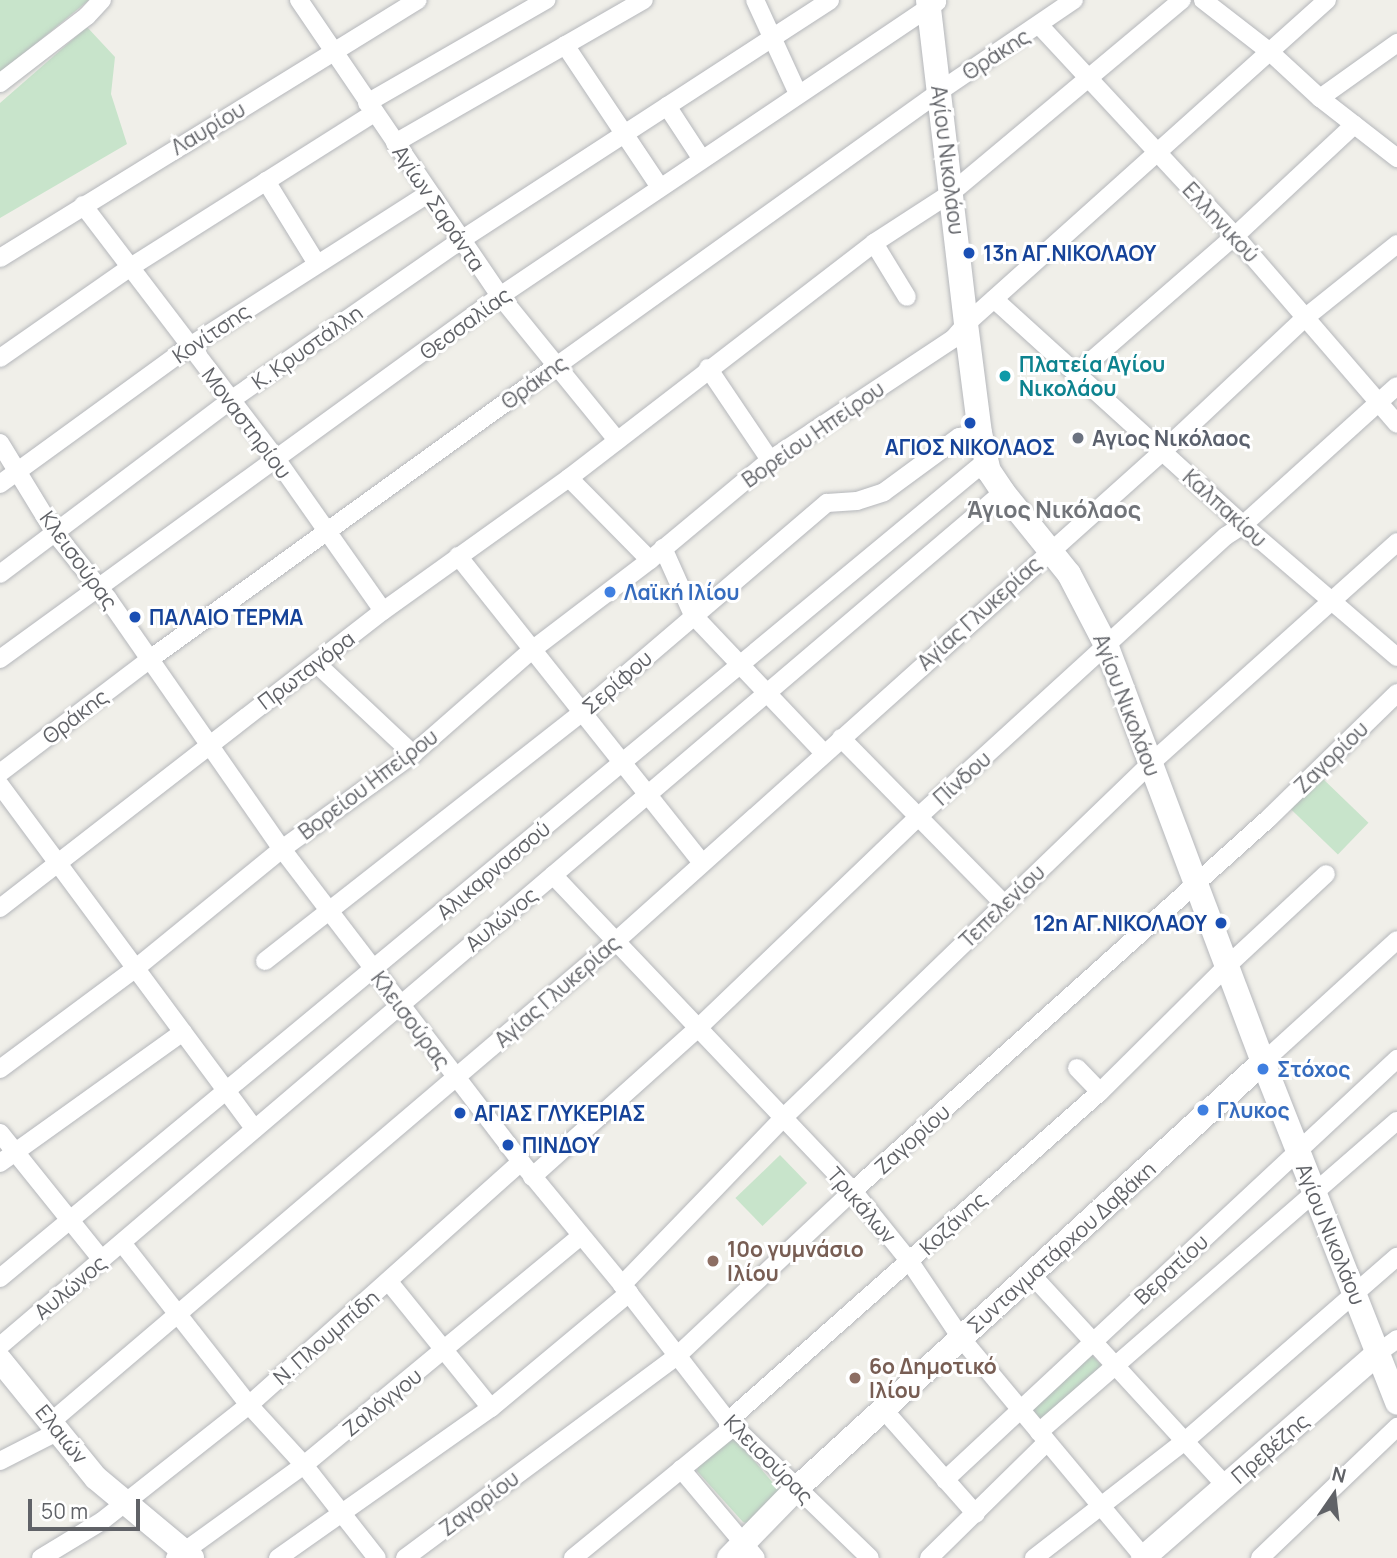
<!DOCTYPE html>
<meta charset="utf-8">
<style>
body{margin:0}
#map{position:relative;width:1397px;height:1558px;overflow:hidden;background:#f0efe9;font-family:Manrope,sans-serif}
div>[style]{position:absolute}
.green>*{inset:0;background:#c8e4cb;transform-origin:0 0}
.roads{filter:drop-shadow(0 0 2px #b5b7bb) drop-shadow(0 0 2px #b5b7bb)}
.street>*{height:18px;margin:-9px;padding:0 9px;transform-origin:9px;border-radius:9px;background:#fff}
.secondary>*{height:24px;margin:-12px;padding:0 12px;transform-origin:12px;border-radius:12px;background:#fff}
.dots>*{width:19px;height:19px;translate:-50% -50%;box-sizing:border-box;border:4px solid #fff;border-radius:50%}
span{translate:-50% -50%;white-space:nowrap;text-align:center;line-height:1.15;-webkit-text-stroke:6px #fff;paint-order:stroke}
.street-label{font-size:21px;color:#606267}
.transit-label{font-size:21px;color:#164399;font-weight:700}
.left{translate:0 -50%;text-align:left}
.right{translate:-100% -50%;text-align:right}
.culture-label{font-size:21px;color:#0d838f;font-weight:700}
.worship-label{font-size:21px;color:#5b616d;font-weight:700}
.shop-label{font-size:21px;color:#366cbe;font-weight:700}
.education-label{font-size:21px;color:#785e54;font-weight:700}
.neighbourhood-label{font-size:23px;color:#717479;font-weight:700}
.north{position:absolute;left:1299px;top:1460px;width:70px;height:70px;-webkit-text-stroke:5px #fff;paint-order:stroke;rotate:14deg;font-size:19px;font-weight:700;line-height:28px;text-align:center;color:#606267}
.north::after{content:'';display:block;margin:auto;width:24px;height:32px;background:#606267;clip-path:polygon(50% 0,100% 100%,50% 72%,0 100%)}
.scale{position:absolute;left:28px;top:1499px;width:112px;height:32px;box-sizing:border-box;border:4px solid #606267;border-top:0;padding-left:9px;font-size:21px;line-height:24px;white-space:nowrap;color:#606267;-webkit-text-stroke:5px #fff;paint-order:stroke}
</style>
<div id="map">
<div class="green">
<i style="clip-path:polygon(0 0,89px 0,0 73px)"></i>
<i style="clip-path:polygon(87px 27px,115px 57px,111px 94px,127px 144px,0 218px,0 103px)"></i>
<i style="left:1321px;top:777px;width:66px;height:44px;rotate:44deg"></i>
<i style="left:780px;top:1155px;width:39px;height:62px;rotate:46deg"></i>
<i style="left:1090px;top:1353px;width:18px;height:81px;rotate:47deg"></i>
<i style="clip-path:polygon(734px 1437px,779px 1490px,750px 1524px,743px 1522px,697px 1471px,699px 1465px)"></i>
</div>
<div class="roads">
<div class="street">
<i style="left:299px;top:0;width:358px;rotate:55.8deg"></i>
<i style="left:500px;top:296px;width:186px;rotate:50.9deg"></i>
<i style="left:755px;top:0;width:103px;rotate:65.4deg"></i>
<i style="left:1203px;top:0;width:85px;rotate:37.8deg"></i>
<i style="left:1270px;top:52px;width:68px;rotate:42.6deg"></i>
<i style="left:1320px;top:98px;width:98px;rotate:37.9deg"></i>
<i style="left:1040px;top:26px;width:287px;rotate:47.1deg"></i>
<i style="left:1235px;top:236px;width:248px;rotate:49.2deg"></i>
<i style="left:565px;top:45px;width:169px;rotate:56.3deg"></i>
<i style="left:0;top:83px;width:110px;rotate:-37.6deg"></i>
<i style="left:87px;top:16px;width:22px;rotate:-47deg"></i>
<i style="left:1320px;top:98px;width:95px;rotate:-35.5deg"></i>
<i style="left:367px;top:103px;width:207px;rotate:-29.9deg"></i>
<i style="left:667px;top:106px;width:62px;rotate:56.8deg"></i>
<i style="left:395px;top:143px;width:287px;rotate:-29.9deg"></i>
<i style="left:266px;top:181px;width:97px;rotate:58.4deg"></i>
<i style="left:83px;top:205px;width:320px;rotate:52.7deg"></i>
<i style="left:277px;top:460px;width:184px;rotate:54.9deg"></i>
<i style="left:874px;top:243px;width:63px;rotate:58.6deg"></i>
<i style="left:0;top:258px;width:491px;rotate:-31.7deg"></i>
<i style="left:994px;top:299px;width:336px;rotate:42.2deg"></i>
<i style="left:1243px;top:525px;width:203px;rotate:40.6deg"></i>
<i style="left:0;top:358px;width:157px;rotate:-34.9deg"></i>
<i style="left:129px;top:268px;width:290px;rotate:-32.3deg"></i>
<i style="left:708px;top:368px;width:111px;rotate:56deg"></i>
<i style="left:1076px;top:374px;width:211px;rotate:-41deg"></i>
<i style="left:1235px;top:236px;width:163px;rotate:-43deg"></i>
<i style="left:0;top:443px;width:105px;rotate:58.6deg"></i>
<i style="left:55px;top:533px;width:85px;rotate:51.2deg"></i>
<i style="left:108px;top:599px;width:305px;rotate:55.2deg"></i>
<i style="left:282px;top:849px;width:394px;rotate:52.6deg"></i>
<i style="left:521px;top:1162px;width:170px;rotate:50.5deg"></i>
<i style="left:629px;top:1293px;width:162px;rotate:52.3deg"></i>
<i style="left:728px;top:1421px;width:197px;rotate:44deg"></i>
<i style="left:569px;top:478px;width:115px;rotate:45.4deg"></i>
<i style="left:0;top:484px;width:235px;rotate:-36deg"></i>
<i style="left:190px;top:346px;width:284px;rotate:-32.6deg"></i>
<i style="left:663px;top:548px;width:73px;rotate:65.9deg"></i>
<i style="left:693px;top:615px;width:190px;rotate:46.5deg"></i>
<i style="left:458px;top:556px;width:392px;rotate:51.5deg"></i>
<i style="left:0;top:574px;width:289px;rotate:-37deg"></i>
<i style="left:231px;top:400px;width:280px;rotate:-34.8deg"></i>
<i style="left:461px;top:240px;width:440px;rotate:-33deg"></i>
<i style="left:0;top:659px;width:618px;rotate:-35.98deg"></i>
<i style="left:500px;top:296px;width:527px;rotate:-33.93deg"></i>
<i style="left:317px;top:664px;width:132px;rotate:43.2deg"></i>
<i style="left:841px;top:738px;width:233px;rotate:45.5deg"></i>
<i style="left:0;top:773px;width:188px;rotate:-37.2deg"></i>
<i style="left:150px;top:659px;width:499px;rotate:-35.8deg"></i>
<i style="left:555px;top:367px;width:474px;rotate:-35.6deg"></i>
<i style="left:940px;top:91px;width:162px;rotate:-34.2deg"></i>
<i style="left:0;top:785px;width:428px;rotate:53.5deg"></i>
<i style="left:553px;top:875px;width:436px;rotate:46.5deg"></i>
<i style="left:853px;top:1191px;width:91px;rotate:51.2deg"></i>
<i style="left:910px;top:1262px;width:92px;rotate:56.1deg"></i>
<i style="left:961px;top:1338px;width:286px;rotate:50.2deg"></i>
<i style="left:0;top:908px;width:485px;rotate:-37.8deg"></i>
<i style="left:383px;top:611px;width:229px;rotate:-35.6deg"></i>
<i style="left:569px;top:478px;width:385px;rotate:-37.6deg"></i>
<i style="left:874px;top:243px;width:92px;rotate:-33deg"></i>
<i style="left:951px;top:193px;width:301px;rotate:-39.9deg"></i>
<i style="left:265px;top:961px;width:403px;rotate:-38.1deg"></i>
<i style="left:582px;top:712px;width:322px;rotate:-40.5deg"></i>
<i style="left:827px;top:503px;width:30px;rotate:-4deg"></i>
<i style="left:857px;top:501px;width:28px;rotate:-18deg"></i>
<i style="left:884px;top:492px;width:93px;rotate:-36.3deg"></i>
<i style="left:959px;top:437px;width:21px;rotate:-11deg"></i>
<i style="left:1263px;top:1062px;width:181px;rotate:-42.3deg"></i>
<i style="left:1077px;top:1068px;width:33px;rotate:46deg"></i>
<i style="left:0;top:1069px;width:169px;rotate:-36.6deg"></i>
<i style="left:136px;top:968px;width:188px;rotate:-39.2deg"></i>
<i style="left:282px;top:849px;width:162px;rotate:-35.9deg"></i>
<i style="left:413px;top:754px;width:158px;rotate:-41.2deg"></i>
<i style="left:532px;top:650px;width:148px;rotate:-37.3deg"></i>
<i style="left:650px;top:560px;width:156px;rotate:-39.8deg"></i>
<i style="left:770px;top:460px;width:219px;rotate:-33.5deg"></i>
<i style="left:953px;top:339px;width:20px;rotate:-49deg"></i>
<i style="left:966px;top:324px;width:485px;rotate:-41.9deg"></i>
<i style="left:0;top:1133px;width:163px;rotate:51.2deg"></i>
<i style="left:0;top:1163px;width:225px;rotate:-35.6deg"></i>
<i style="left:532px;top:1177px;width:222px;rotate:-41.9deg"></i>
<i style="left:697px;top:1029px;width:305px;rotate:-43.8deg"></i>
<i style="left:917px;top:818px;width:418px;rotate:-42.4deg"></i>
<i style="left:1226px;top:536px;width:20px;rotate:-33deg"></i>
<i style="left:1243px;top:525px;width:207px;rotate:-42.1deg"></i>
<i style="left:122px;top:1243px;width:206px;rotate:51.9deg"></i>
<i style="left:249px;top:1405px;width:81px;rotate:47.5deg"></i>
<i style="left:304px;top:1465px;width:118px;rotate:51.9deg"></i>
<i style="left:1031px;top:1274px;width:288px;rotate:47.4deg"></i>
<i style="left:0;top:1278px;width:1281px;rotate:-39.65deg"></i>
<i style="left:389px;top:1282px;width:162px;rotate:51deg"></i>
<i style="left:622px;top:1285px;width:232px;rotate:-46deg"></i>
<i style="left:783px;top:1118px;width:511px;rotate:-43.97deg"></i>
<i style="left:1151px;top:763px;width:331px;rotate:-41.9deg"></i>
<i style="left:0;top:1346px;width:1317px;rotate:-40.41deg"></i>
<i style="left:1378px;top:1353px;width:24px;rotate:-36deg"></i>
<i style="left:883px;top:1409px;width:140px;rotate:48.5deg"></i>
<i style="left:52px;top:1421px;width:739px;rotate:-40.39deg"></i>
<i style="left:615px;top:942px;width:734px;rotate:-41.85deg"></i>
<i style="left:1162px;top:452px;width:197px;rotate:-43.2deg"></i>
<i style="left:1306px;top:317px;width:117px;rotate:-38.7deg"></i>
<i style="left:1039px;top:1432px;width:474px;rotate:-41deg"></i>
<i style="left:0;top:1461px;width:66px;rotate:-27deg"></i>
<i style="left:681px;top:1469px;width:116px;rotate:49.9deg"></i>
<i style="left:945px;top:1480px;width:618px;rotate:-42.97deg"></i>
<i style="left:41px;top:1558px;width:71px;rotate:-31.2deg"></i>
<i style="left:102px;top:1521px;width:187px;rotate:-38.3deg"></i>
<i style="left:249px;top:1405px;width:365px;rotate:-41.8deg"></i>
<i style="left:175px;top:1558px;width:159px;rotate:-35.8deg"></i>
<i style="left:304px;top:1465px;width:359px;rotate:-39.6deg"></i>
<i style="left:278px;top:1558px;width:261px;rotate:-35.2deg"></i>
<i style="left:491px;top:1408px;width:180px;rotate:-39.8deg"></i>
<i style="left:405px;top:1558px;width:339px;rotate:-36.6deg"></i>
<i style="left:677px;top:1356px;width:241px;rotate:-43.2deg"></i>
<i style="left:853px;top:1191px;width:559px;rotate:-41.88deg"></i>
<i style="left:1269px;top:818px;width:179px;rotate:-44.3deg"></i>
<i style="left:573px;top:1558px;width:200px;rotate:-39.3deg"></i>
<i style="left:728px;top:1431px;width:10px;rotate:-90deg"></i>
<i style="left:728px;top:1421px;width:497px;rotate:-41.5deg"></i>
<i style="left:1100px;top:1092px;width:179px;rotate:-44.8deg"></i>
<i style="left:1227px;top:966px;width:135px;rotate:-42.9deg"></i>
<i style="left:929px;top:1558px;width:165px;rotate:-44.5deg"></i>
<i style="left:1034px;top:1558px;width:191px;rotate:-37.8deg"></i>
<i style="left:1185px;top:1441px;width:281px;rotate:-41deg"></i>
<i style="left:1260px;top:1558px;width:190px;rotate:-43.7deg"></i>
</div>
<div class="secondary">
<i style="left:928px;top:0;width:326px;rotate:83.3deg"></i>
<i style="left:966px;top:324px;width:110px;rotate:82.7deg"></i>
<i style="left:980px;top:433px;width:39px;rotate:77deg"></i>
<i style="left:989px;top:471px;width:25px;rotate:56deg"></i>
<i style="left:1003px;top:492px;width:105px;rotate:51.2deg"></i>
<i style="left:1069px;top:574px;width:82px;rotate:62.5deg"></i>
<i style="left:1107px;top:647px;width:443px;rotate:69.4deg"></i>
<i style="left:1263px;top:1062px;width:366px;rotate:68.5deg"></i>
<i style="left:0;top:1360px;width:152px;rotate:50.9deg"></i>
<i style="left:96px;top:1478px;width:125px;rotate:39.8deg"></i>
<i style="left:729px;top:1558px;width:96px;rotate:-45.8deg"></i>
<i style="left:796px;top:1489px;width:633px;rotate:-42.44deg"></i>
<i style="left:1143px;top:1558px;width:312px;rotate:-41.1deg"></i>
</div>
</div>
<div class="dots">
<i style="left:969px;top:253px;background:#1a4fb4"></i>
<i style="left:1005px;top:376px;background:#0f9aa8"></i>
<i style="left:970px;top:423px;background:#1a4fb4"></i>
<i style="left:1078px;top:438px;background:#6b7280"></i>
<i style="left:610px;top:592px;background:#3f7fe0"></i>
<i style="left:135px;top:617px;background:#1a4fb4"></i>
<i style="left:1221px;top:923px;background:#1a4fb4"></i>
<i style="left:1263px;top:1069px;background:#3f7fe0"></i>
<i style="left:1203px;top:1110px;background:#3f7fe0"></i>
<i style="left:460px;top:1113px;background:#1a4fb4"></i>
<i style="left:508px;top:1145px;background:#1a4fb4"></i>
<i style="left:713px;top:1261px;background:#8d6e63"></i>
<i style="left:855px;top:1378px;background:#8d6e63"></i>
</div>
<div class="street-label">
<span style="left:996px;top:54px;rotate:-33deg">Θράκης</span>
<span style="left:208px;top:128px;rotate:-31deg">Λαυρίου</span>
<span style="left:948px;top:160px;rotate:83deg">Αγίου Νικολάου</span>
<span style="left:439px;top:208px;rotate:56deg">Αγίων Σαράντα</span>
<span style="left:1221px;top:222px;rotate:47deg">Ελληνικού</span>
<span style="left:465px;top:323px;rotate:-36deg">Θεσσαλίας</span>
<span style="left:211px;top:333px;rotate:-34deg">Κονίτσης</span>
<span style="left:307px;top:347px;rotate:-35deg">Κ. Κρυστάλλη</span>
<span style="left:534px;top:382px;rotate:-36deg">Θράκης</span>
<span style="left:247px;top:423px;rotate:53deg">Μοναστηρίου</span>
<span style="left:813px;top:434px;rotate:-35deg">Βορείου Ηπείρου</span>
<span style="left:1225px;top:508px;rotate:42deg">Καλπακίου</span>
<span style="left:79px;top:560px;rotate:54deg">Κλεισούρας</span>
<span style="left:979px;top:613px;rotate:-42deg">Αγίας Γλυκερίας</span>
<span style="left:306px;top:670px;rotate:-37deg">Πρωταγόρα</span>
<span style="left:617px;top:682px;rotate:-41deg">Σερίφου</span>
<span style="left:1127px;top:705px;rotate:69deg">Αγίου Νικολάου</span>
<span style="left:75px;top:716px;rotate:-37deg">Θράκης</span>
<span style="left:1331px;top:757px;rotate:-44deg">Ζαγορίου</span>
<span style="left:962px;top:778px;rotate:-42deg">Πίνδου</span>
<span style="left:368px;top:784px;rotate:-37deg">Βορείου Ηπείρου</span>
<span style="left:493px;top:870px;rotate:-40deg">Αλικαρνασσού</span>
<span style="left:1002px;top:906px;rotate:-44deg">Τεπελενίου</span>
<span style="left:501px;top:919px;rotate:-40deg">Αυλώνος</span>
<span style="left:557px;top:991px;rotate:-41deg">Αγίας Γλυκερίας</span>
<span style="left:411px;top:1020px;rotate:53deg">Κλεισούρας</span>
<span style="left:912px;top:1139px;rotate:-42deg">Ζαγορίου</span>
<span style="left:862px;top:1205px;rotate:49deg">Τρικάλων</span>
<span style="left:953px;top:1223px;rotate:-42deg">Κοζάνης</span>
<span style="left:1331px;top:1234px;rotate:68deg">Αγίου Νικολάου</span>
<span style="left:1061px;top:1247px;rotate:-42deg">Συνταγματάρχου Δαβάκη</span>
<span style="left:1171px;top:1269px;rotate:-43deg">Βερατίου</span>
<span style="left:70px;top:1287px;rotate:-40deg">Αυλώνος</span>
<span style="left:326px;top:1337px;rotate:-41deg">N. Πλουμπίδη</span>
<span style="left:382px;top:1402px;rotate:-39deg">Ζαλόγγου</span>
<span style="left:62px;top:1434px;rotate:51deg">Ελαιών</span>
<span style="left:1270px;top:1448px;rotate:-41deg">Πρεβέζης</span>
<span style="left:769px;top:1459px;rotate:45deg">Κλεισούρας</span>
<span style="left:479px;top:1503px;rotate:-37deg">Ζαγορίου</span>
</div>
<div class="transit-label">
<span class="left" style="left:983px;top:253px">13η ΑΓ.ΝΙΚΟΛΑΟΥ</span>
<span style="left:970px;top:447px">ΑΓΙΟΣ ΝΙΚΟΛΑΟΣ</span>
<span class="left" style="left:149px;top:617px">ΠΑΛΑΙΟ ΤΕΡΜΑ</span>
<span class="right" style="left:1207px;top:923px">12η ΑΓ.ΝΙΚΟΛΑΟΥ</span>
<span class="left" style="left:474px;top:1113px">ΑΓΙΑΣ ΓΛΥΚΕΡΙΑΣ</span>
<span class="left" style="left:522px;top:1145px">ΠΙΝΔΟΥ</span>
</div>
<div class="culture-label">
<span class="left" style="left:1019px;top:376px">Πλατεία Αγίου<br>Νικολάου</span>
</div>
<div class="worship-label">
<span class="left" style="left:1092px;top:438px">Αγιος Νικόλαος</span>
</div>
<div class="shop-label">
<span class="left" style="left:624px;top:592px">Λαϊκή Ιλίου</span>
<span class="left" style="left:1277px;top:1069px">Στόχος</span>
<span class="left" style="left:1217px;top:1110px">Γλυκος</span>
</div>
<div class="education-label">
<span class="left" style="left:727px;top:1261px">10ο γυμνάσιο<br>Ιλίου</span>
<span class="left" style="left:869px;top:1378px">6ο Δημοτικό<br>Ιλίου</span>
</div>
<div class="neighbourhood-label">
<span style="left:1054px;top:509px">Άγιος Νικόλαος</span>
</div>
<div class="north">N</div>
<div class="scale">50 m</div>
</div>
